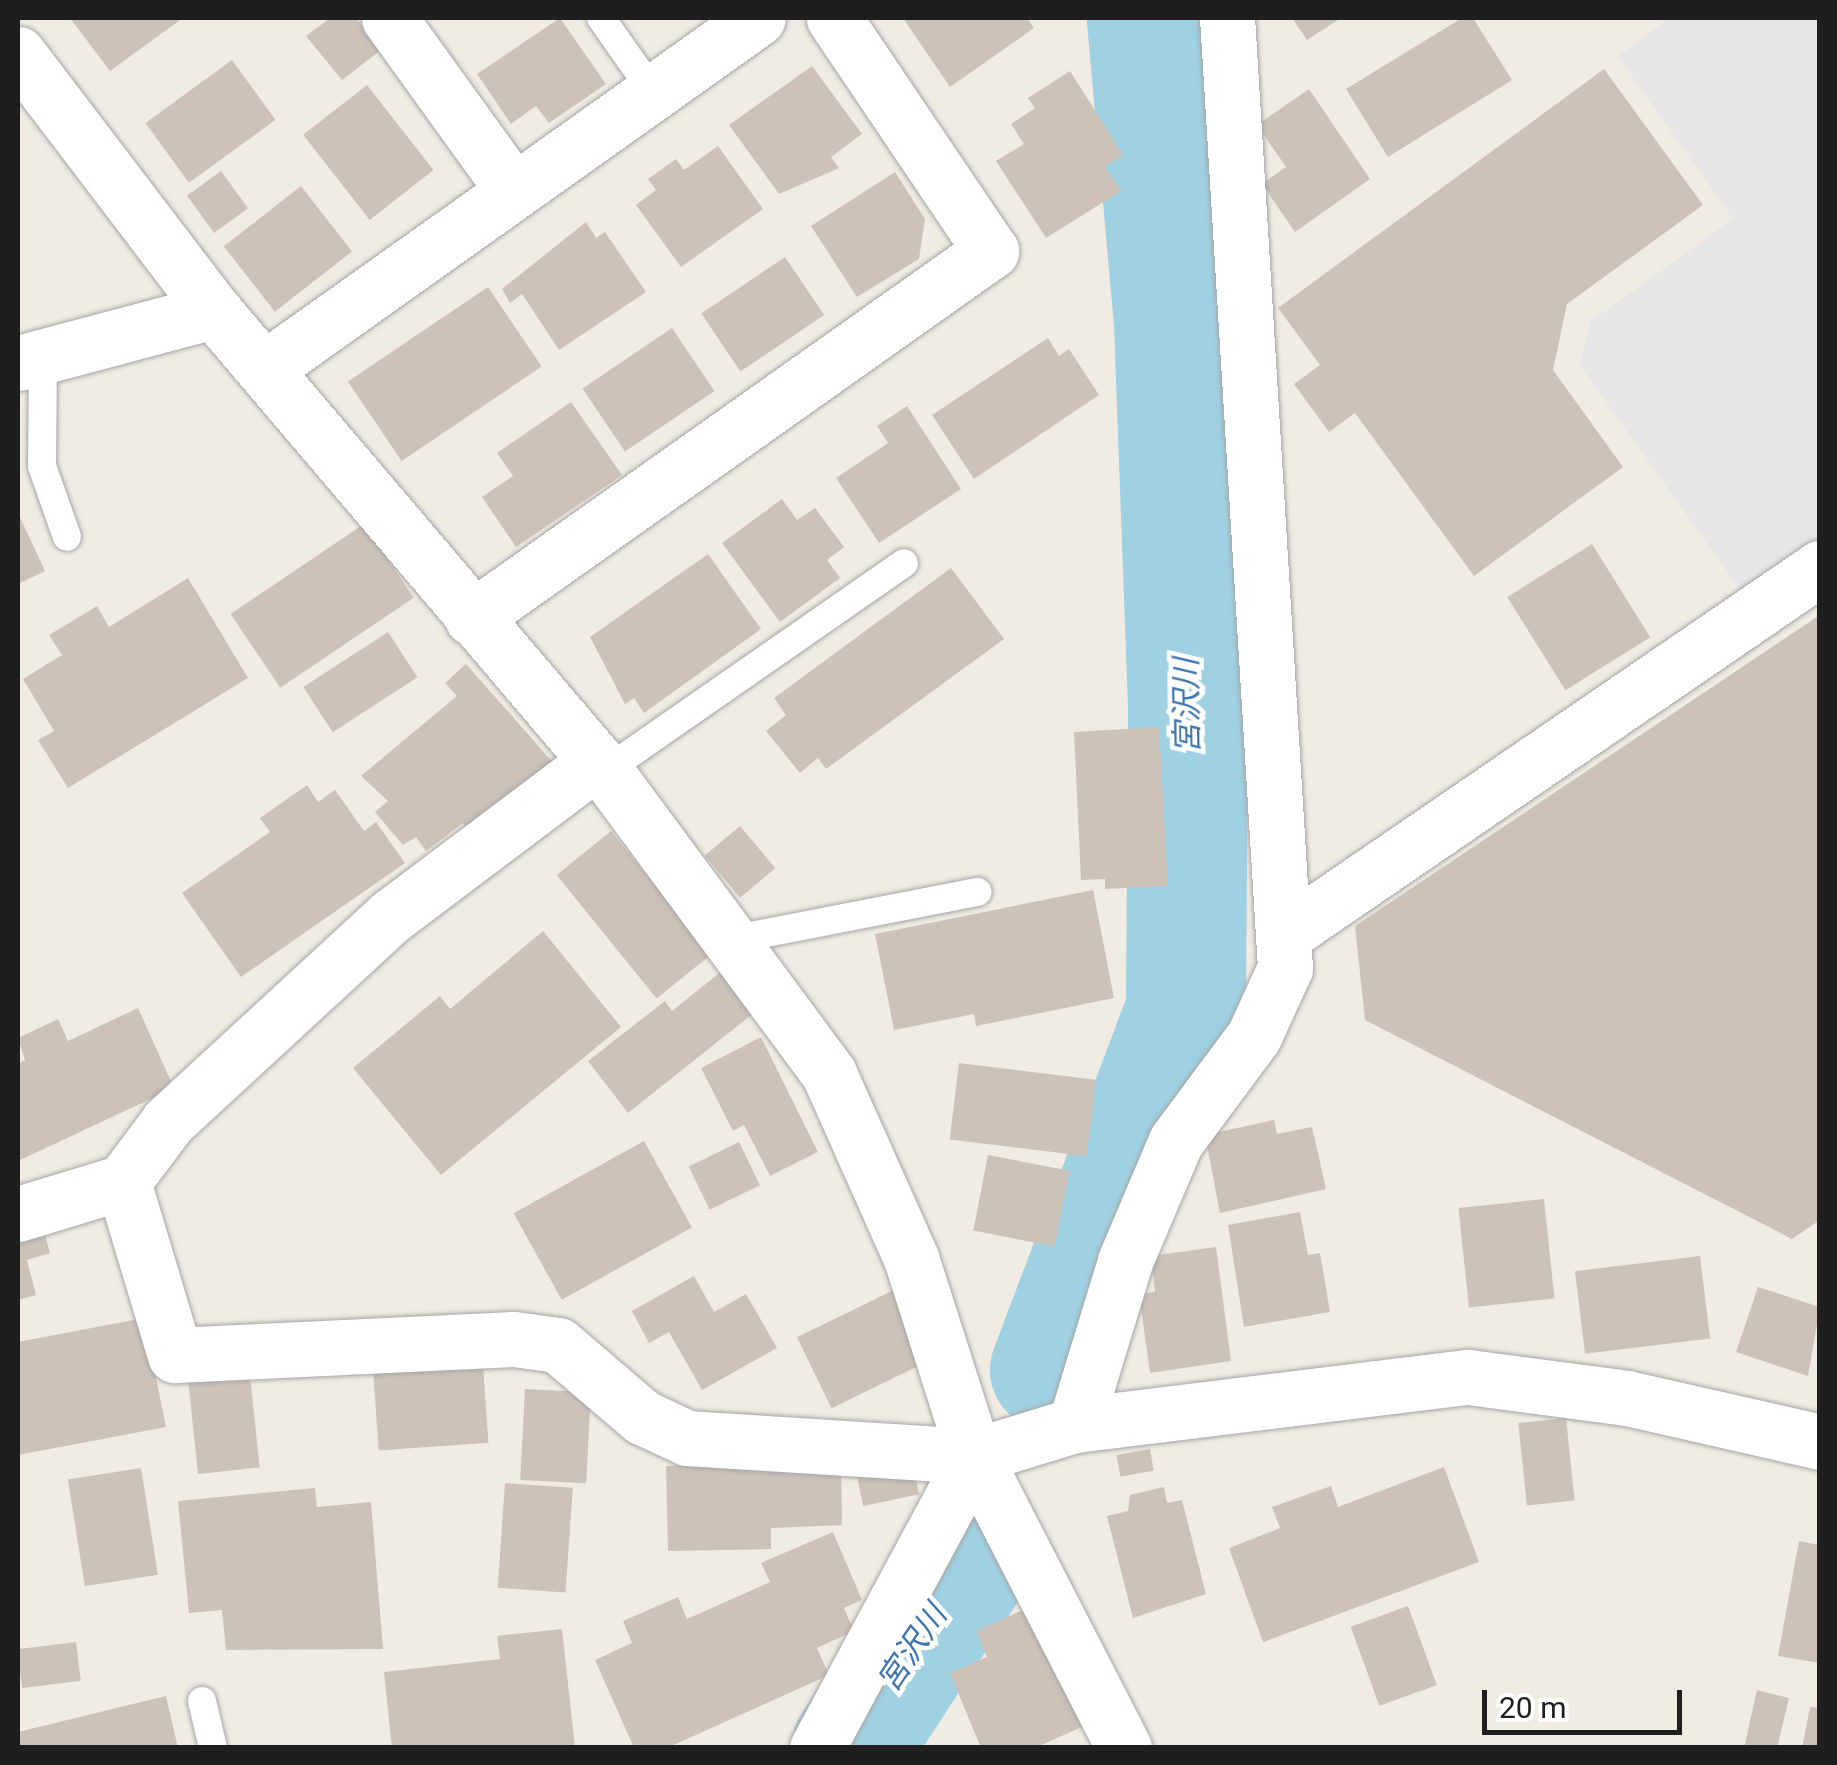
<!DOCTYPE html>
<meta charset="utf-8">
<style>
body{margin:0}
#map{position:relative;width:1837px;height:1765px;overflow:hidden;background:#f0ece3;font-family:Roboto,"Noto Sans JP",sans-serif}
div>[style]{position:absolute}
.parking>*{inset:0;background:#e6e6e6}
.river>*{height:120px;margin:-60px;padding:0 60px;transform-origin:60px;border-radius:60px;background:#9fd1e2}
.building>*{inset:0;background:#ccc2b8;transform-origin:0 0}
.roads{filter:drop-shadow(0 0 2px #a5a5a5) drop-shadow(0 0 2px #a5a5a5)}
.service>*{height:28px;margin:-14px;padding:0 14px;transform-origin:14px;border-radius:14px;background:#fff}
.minor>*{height:55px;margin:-27.5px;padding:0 27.5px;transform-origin:27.5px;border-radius:27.5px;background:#fff}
span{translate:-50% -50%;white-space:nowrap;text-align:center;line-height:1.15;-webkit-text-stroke:9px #fff;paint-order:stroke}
.water-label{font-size:32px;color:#3f75ae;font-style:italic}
.frame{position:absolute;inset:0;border:20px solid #1e1e1e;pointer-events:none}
.scale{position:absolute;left:1482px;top:1690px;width:200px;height:45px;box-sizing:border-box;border:5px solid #1e1e1e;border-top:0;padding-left:12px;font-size:30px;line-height:35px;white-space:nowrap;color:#1e1e1e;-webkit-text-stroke:8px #fff;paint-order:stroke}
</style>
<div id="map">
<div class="parking">
<i style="clip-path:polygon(1670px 18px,1819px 18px,1819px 540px,1743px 594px,1580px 365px,1590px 322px,1733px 219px,1618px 56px)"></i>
</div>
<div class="river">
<i style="left:1050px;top:1370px;width:385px;rotate:-69.3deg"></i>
<i style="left:1186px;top:1010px;width:304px;rotate:-89.6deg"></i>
<i style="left:1188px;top:706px;width:383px;rotate:-92.1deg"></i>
<i style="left:1174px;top:323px;width:306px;rotate:-95.1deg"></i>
<i style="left:851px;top:1748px;width:234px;rotate:-56.9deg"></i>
</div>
<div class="building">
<i style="clip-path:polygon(70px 18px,183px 18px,110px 71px)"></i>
<i style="clip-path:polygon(330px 18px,356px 18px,381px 50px,342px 80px,306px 36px)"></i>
<i style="clip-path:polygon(560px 18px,606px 84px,549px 123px,536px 106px,511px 124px,477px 74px)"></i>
<i style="clip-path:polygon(903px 18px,1027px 18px,1034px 28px,950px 87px)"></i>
<i style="clip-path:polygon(1292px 18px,1341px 18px,1307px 40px)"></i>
<i style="clip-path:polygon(1462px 18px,1473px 18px,1512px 80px,1388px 157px,1346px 89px)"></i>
<i style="left:232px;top:60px;width:74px;height:107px;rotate:54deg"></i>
<i style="clip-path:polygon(812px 66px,862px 134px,831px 157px,839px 168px,779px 194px,729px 125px)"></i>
<i style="clip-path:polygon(1604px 69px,1703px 205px,1567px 304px,1553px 370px,1623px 467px,1474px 576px,1355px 413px,1329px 432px,1294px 384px,1320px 365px,1278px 308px)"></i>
<i style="clip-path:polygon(1070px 71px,1123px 155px,1105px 167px,1121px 191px,1046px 238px,996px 161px,1024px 144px,1011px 124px,1035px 108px,1028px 98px)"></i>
<i style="left:367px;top:85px;width:108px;height:81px;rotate:52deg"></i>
<i style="clip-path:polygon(1309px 89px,1370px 179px,1295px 232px,1262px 184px,1286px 167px,1257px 125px)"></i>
<i style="clip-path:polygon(718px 146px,763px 209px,681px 267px,636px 205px,656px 190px,648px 179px,676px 159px,684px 170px)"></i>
<i style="left:221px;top:171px;width:46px;height:42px;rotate:54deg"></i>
<i style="clip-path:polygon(895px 172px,925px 219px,919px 259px,857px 297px,811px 226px)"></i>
<i style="left:301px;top:186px;width:83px;height:98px;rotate:52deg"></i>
<i style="clip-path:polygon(586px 222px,596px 238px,605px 232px,646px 292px,559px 350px,522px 294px,510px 303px,502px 289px)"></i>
<i style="left:785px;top:257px;width:70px;height:101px;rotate:56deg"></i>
<i style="left:488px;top:287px;width:96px;height:169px;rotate:56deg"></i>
<i style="left:672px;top:328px;width:76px;height:108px;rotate:56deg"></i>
<i style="clip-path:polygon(1048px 338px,1059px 356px,1069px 349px,1099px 395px,974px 479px,932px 415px)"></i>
<i style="clip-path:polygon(571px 402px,622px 475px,516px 547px,482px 497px,513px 476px,497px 453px)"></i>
<i style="clip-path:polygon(907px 406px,961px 489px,879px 543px,836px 478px,888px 443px,877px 426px)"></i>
<i style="clip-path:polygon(782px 499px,797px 520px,815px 508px,844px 547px,827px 560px,840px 578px,780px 622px,722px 543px)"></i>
<i style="clip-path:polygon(18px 513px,45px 571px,18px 584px)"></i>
<i style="left:364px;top:524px;width:89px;height:161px;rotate:56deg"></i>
<i style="left:1592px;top:544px;width:110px;height:100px;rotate:58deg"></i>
<i style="clip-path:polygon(708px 554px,761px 629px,644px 713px,634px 698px,625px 704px,590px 637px)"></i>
<i style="clip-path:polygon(951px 568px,1004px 639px,826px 769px,818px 758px,800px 773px,766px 731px,786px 715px,774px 698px)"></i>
<i style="clip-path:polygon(188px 578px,248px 678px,68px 788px,38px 740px,54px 731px,23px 679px,62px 655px,49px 635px,97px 606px,109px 627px)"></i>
<i style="clip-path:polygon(1820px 615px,1820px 1220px,1792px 1239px,1365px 1020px,1355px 926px)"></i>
<i style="left:388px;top:632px;width:54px;height:101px;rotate:57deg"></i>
<i style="clip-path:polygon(466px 664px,556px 766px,468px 832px,463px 823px,426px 851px,416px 837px,403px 845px,375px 812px,388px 801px,361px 776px,457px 696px,445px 683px)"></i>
<i style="clip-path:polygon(1159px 727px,1168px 886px,1105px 889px,1105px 879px,1081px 880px,1074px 732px)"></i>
<i style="clip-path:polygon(307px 785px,318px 802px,335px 790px,364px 831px,376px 822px,405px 863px,241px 977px,182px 893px,270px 832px,260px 818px)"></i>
<i style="left:740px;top:826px;width:55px;height:46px;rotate:50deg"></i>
<i style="left:611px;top:831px;width:159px;height:70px;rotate:51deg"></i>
<i style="clip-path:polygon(1093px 890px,1114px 998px,976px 1026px,974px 1014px,894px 1030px,875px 934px)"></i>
<i style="clip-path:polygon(543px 931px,621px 1027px,441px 1175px,353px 1068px,440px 996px,450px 1009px)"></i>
<i style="clip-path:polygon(722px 971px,755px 1012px,628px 1113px,588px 1061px,665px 1001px,672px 1011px)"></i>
<i style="clip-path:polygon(138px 1008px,174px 1088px,18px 1161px,18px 1064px,25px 1060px,18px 1038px,58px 1019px,68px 1041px)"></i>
<i style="clip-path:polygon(761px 1037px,818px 1152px,770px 1176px,744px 1125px,733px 1131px,701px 1068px)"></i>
<i style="left:959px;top:1063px;width:138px;height:77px;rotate:7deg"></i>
<i style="clip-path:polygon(1274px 1120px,1277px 1134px,1312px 1127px,1326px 1189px,1220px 1213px,1205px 1135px)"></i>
<i style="left:644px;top:1141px;width:99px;height:149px;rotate:61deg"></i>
<i style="left:739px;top:1142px;width:48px;height:56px;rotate:64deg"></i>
<i style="left:988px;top:1155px;width:83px;height:77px;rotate:11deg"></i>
<i style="left:1544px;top:1199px;width:100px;height:86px;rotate:84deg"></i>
<i style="clip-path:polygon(1300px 1212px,1308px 1255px,1320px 1253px,1330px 1312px,1244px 1327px,1228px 1225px)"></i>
<i style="clip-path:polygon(43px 1227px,50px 1253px,27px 1260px,36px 1295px,18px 1300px,18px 1234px)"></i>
<i style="clip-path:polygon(1216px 1247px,1231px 1361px,1150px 1373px,1139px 1294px,1155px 1292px,1151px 1256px)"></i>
<i style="left:1700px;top:1256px;width:83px;height:126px;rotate:83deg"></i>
<i style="clip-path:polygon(694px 1276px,714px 1312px,746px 1294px,777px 1348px,702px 1390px,669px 1332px,649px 1343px,632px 1311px)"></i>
<i style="clip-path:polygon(1758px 1287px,1820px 1307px,1808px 1376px,1736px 1352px)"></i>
<i style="left:894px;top:1290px;width:79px;height:108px;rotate:64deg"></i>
<i style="clip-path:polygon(144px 1318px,166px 1427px,18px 1455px,18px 1342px)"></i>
<i style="left:483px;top:1365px;width:78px;height:110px;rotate:86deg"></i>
<i style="left:249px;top:1366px;width:102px;height:62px;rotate:84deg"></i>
<i style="left:525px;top:1389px;width:66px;height:91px;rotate:3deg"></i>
<i style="left:1566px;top:1418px;width:83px;height:48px;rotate:84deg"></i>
<i style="left:1150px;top:1449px;width:22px;height:34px;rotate:80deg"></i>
<i style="clip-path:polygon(841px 1461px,842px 1525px,771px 1528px,771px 1549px,668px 1551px,666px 1466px)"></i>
<i style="left:912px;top:1461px;width:34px;height:57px;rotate:78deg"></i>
<i style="clip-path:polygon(1444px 1467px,1479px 1562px,1263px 1642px,1229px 1548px,1280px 1528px,1272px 1507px,1331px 1486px,1338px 1507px)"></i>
<i style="left:141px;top:1468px;width:108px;height:74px;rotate:81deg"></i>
<i style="left:505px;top:1483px;width:68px;height:105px;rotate:4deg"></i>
<i style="clip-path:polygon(1164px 1487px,1167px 1503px,1182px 1500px,1206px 1594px,1133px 1618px,1107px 1516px,1128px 1511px,1130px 1495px)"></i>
<i style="clip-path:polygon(315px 1488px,317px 1507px,371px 1502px,383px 1649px,226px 1650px,222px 1610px,189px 1613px,178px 1501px)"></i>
<i style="clip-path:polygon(833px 1532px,862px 1600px,844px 1608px,854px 1631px,817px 1648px,829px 1675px,667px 1748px,634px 1748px,595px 1660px,632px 1643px,623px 1621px,678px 1597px,687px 1619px,770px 1582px,761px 1563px)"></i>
<i style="clip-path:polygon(1799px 1541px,1820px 1545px,1820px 1663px,1778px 1656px)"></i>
<i style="clip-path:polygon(1034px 1605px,1086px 1725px,1035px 1748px,981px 1748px,950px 1673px,987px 1657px,976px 1631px)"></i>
<i style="left:1408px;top:1606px;width:84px;height:61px;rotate:70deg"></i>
<i style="clip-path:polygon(562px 1629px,575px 1748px,392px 1748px,384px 1672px,500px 1659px,497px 1636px)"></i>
<i style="left:76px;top:1642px;width:39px;height:59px;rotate:83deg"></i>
<i style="clip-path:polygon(1757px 1690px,1789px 1698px,1777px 1748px,1744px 1748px)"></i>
<i style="clip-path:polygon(166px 1696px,178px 1748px,18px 1748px,18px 1732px)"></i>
<i style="clip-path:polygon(1810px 1707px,1820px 1708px,1820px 1748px,1802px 1748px)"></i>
</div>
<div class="roads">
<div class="service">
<i style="left:601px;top:18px;width:90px;rotate:54.9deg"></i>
<i style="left:43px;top:358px;width:108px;rotate:90.5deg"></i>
<i style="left:42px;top:466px;width:75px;rotate:70.6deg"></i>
<i style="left:605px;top:771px;width:364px;rotate:-34.8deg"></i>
<i style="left:735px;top:939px;width:247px;rotate:-11deg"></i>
<i style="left:202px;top:1701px;width:48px;rotate:76.8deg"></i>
</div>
<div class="minor">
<i style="left:389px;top:18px;width:213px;rotate:54.2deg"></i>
<i style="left:18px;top:54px;width:323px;rotate:52.7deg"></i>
<i style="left:214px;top:311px;width:604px;rotate:49.64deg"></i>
<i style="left:605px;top:771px;width:377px;rotate:53.5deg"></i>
<i style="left:829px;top:1074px;width:201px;rotate:66deg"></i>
<i style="left:911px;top:1258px;width:208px;rotate:72.3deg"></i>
<i style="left:974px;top:1456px;width:328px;rotate:62.8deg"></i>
<i style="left:18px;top:363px;width:203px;rotate:-14.9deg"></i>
<i style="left:267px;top:367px;width:602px;rotate:-35.4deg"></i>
<i style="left:472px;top:618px;width:636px;rotate:-35.27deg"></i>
<i style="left:991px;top:251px;width:281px;rotate:-124deg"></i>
<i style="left:597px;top:761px;width:258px;rotate:143deg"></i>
<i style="left:391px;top:916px;width:304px;rotate:137.3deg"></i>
<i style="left:168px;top:1122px;width:75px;rotate:126.9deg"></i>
<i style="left:123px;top:1182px;width:181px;rotate:73.3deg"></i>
<i style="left:175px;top:1355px;width:339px;rotate:-2.7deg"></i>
<i style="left:514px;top:1339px;width:44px;rotate:7.8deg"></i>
<i style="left:558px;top:1345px;width:111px;rotate:40.6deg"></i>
<i style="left:642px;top:1417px;width:50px;rotate:25deg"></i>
<i style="left:687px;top:1438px;width:288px;rotate:3.6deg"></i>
<i style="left:974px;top:1456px;width:106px;rotate:-17.1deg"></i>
<i style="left:1075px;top:1425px;width:396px;rotate:-7deg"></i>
<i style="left:1468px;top:1377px;width:160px;rotate:7.5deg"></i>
<i style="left:1627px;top:1398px;width:198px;rotate:12.8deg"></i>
<i style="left:1288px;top:932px;width:645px;rotate:-34.38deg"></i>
<i style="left:18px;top:1214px;width:110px;rotate:-16.9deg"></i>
<i style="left:1075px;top:1425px;width:171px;rotate:-73deg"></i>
<i style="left:1125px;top:1261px;width:130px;rotate:-67deg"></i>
<i style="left:1176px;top:1141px;width:131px;rotate:-53.4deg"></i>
<i style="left:1254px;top:1036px;width:75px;rotate:-65.5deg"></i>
<i style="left:1285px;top:968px;width:952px;rotate:-93.49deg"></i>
<i style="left:817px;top:1748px;width:332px;rotate:-61.7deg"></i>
</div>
</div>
<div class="water-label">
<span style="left:1187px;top:706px;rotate:-91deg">宮沢川</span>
<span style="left:912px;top:1648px;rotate:-56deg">宮沢川</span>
</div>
<div class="frame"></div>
<div class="scale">20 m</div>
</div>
